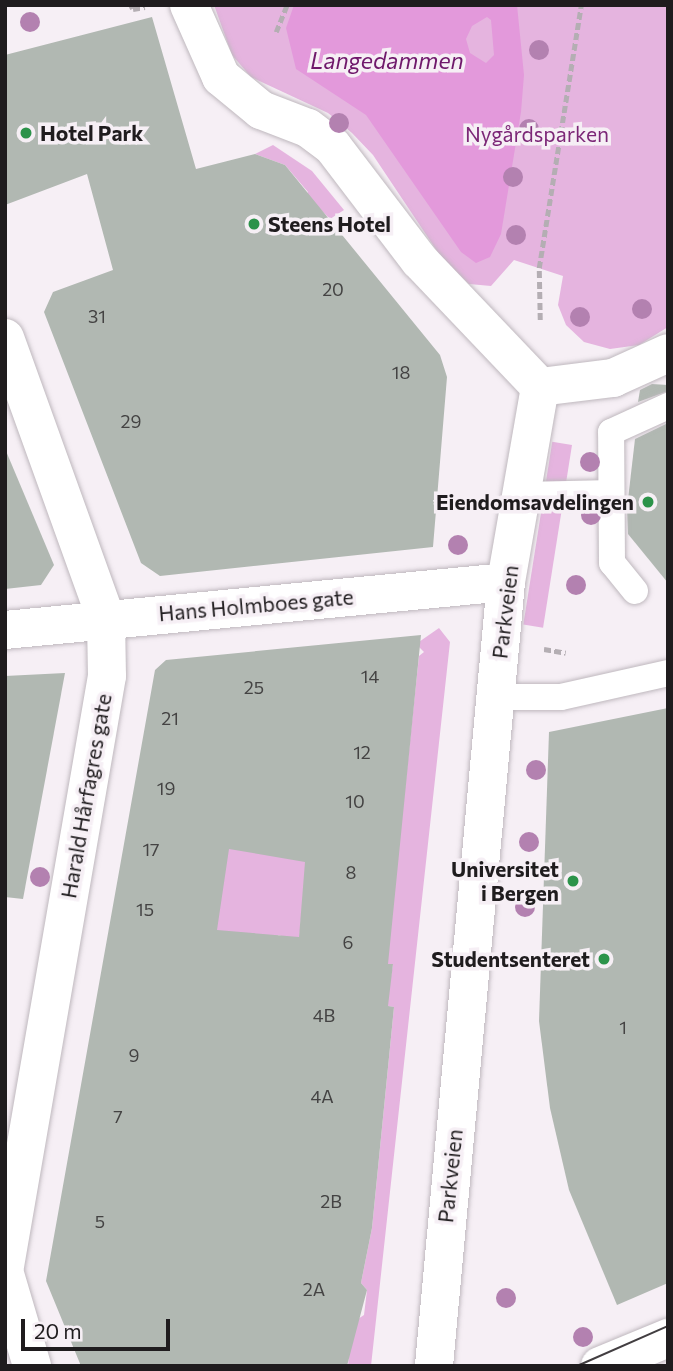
<!DOCTYPE html>
<meta charset="utf-8">
<style>
body{margin:0}
#map{position:relative;width:673px;height:1371px;overflow:hidden;background:#f6eff5;font-family:Commissioner,sans-serif}
div>[style]{position:absolute}
.green>*{inset:0;background:#e5b4df;transform-origin:0 0}
.water>*{inset:0;background:#e399db}
.building>*{inset:0;background:#b1b8b2}
.path>*{height:4.5px;margin-top:-2.25px;transform-origin:0;background:repeating-linear-gradient(90deg,#b4aeb3 0 7px,transparent 0 10.5px)}
.roads{filter:drop-shadow(0 0 2px #bfb8be) drop-shadow(0 0 2px #bfb8be)}
.lane>*{height:26px;margin:-13px;padding:0 13px;transform-origin:13px;border-radius:13px;background:#fff}
.street>*{height:38px;margin:-19px;padding:0 19px;transform-origin:19px;border-radius:19px;background:#fff}
.tram>*{height:2px;margin:-1px;padding:0 1px;transform-origin:1px;border-radius:1px;background:#423e41}
.trees>*{width:20px;height:20px;margin:-10px;border-radius:50%;background:#b381b0}
.dots>*{width:19px;height:19px;translate:-50% -50%;box-sizing:border-box;border:4px solid #f6eff5;border-radius:50%}
span{translate:-50% -50%;white-space:nowrap;text-align:center;line-height:1.15;-webkit-text-stroke:7px #f6eff5;paint-order:stroke}
.number-label{font-size:18px;color:#444343}
.number-label span{-webkit-text-stroke-width:0}
.poi-label{font-size:21px;color:#1f1c1e;font-weight:700}
.left{translate:0 -50%;text-align:left}
.right{translate:-100% -50%;text-align:right}
.park-label{font-size:21px;color:#7c2777}
.street-label{font-size:21px;color:#1f1c1e}
.water-label{font-size:23px;color:#6f186b;font-style:italic}
.frame{position:absolute;inset:0;border:7px solid #1f1c1e;pointer-events:none}
.scale{position:absolute;left:21px;top:1319px;width:149px;height:32px;box-sizing:border-box;border:4px solid #1f1c1e;border-top:0;padding-left:9px;font-size:21px;line-height:24px;white-space:nowrap;color:#1f1c1e;-webkit-text-stroke:5px #f6eff5;paint-order:stroke}
</style>
<div id="map">
<div class="green">
<i style="clip-path:polygon(214px 5px,668px 5px,668px 327px,639px 345px,610px 349px,584px 342px,566px 325px,558px 305px,563px 276px,514px 260px,491px 286px,469px 284px,441px 257px,373px 155px,352px 133px,328px 113px,251px 77px,232px 55px)"></i>
<i style="clip-path:polygon(273px 145px,312px 171px,344px 210px,330px 219px,306px 195px,308px 192px,285px 165px,255px 154px)"></i>
<i style="left:572px;top:445px;width:185px;height:20px;rotate:99deg"></i>
<i style="clip-path:polygon(439px 628px,450px 642px,371px 1366px,348px 1366px,352px 1323px,364px 1315px,367px 1290px,361px 1283px,372px 1228px,394px 1007px,386px 1006px,393px 964px,387px 964px,387px 957px,419px 656px,424px 652px,416px 644px)"></i>
<i style="clip-path:polygon(206px 844px,307px 853px,299px 941px,278px 935px,275px 958px,244px 953px,192px 915px)"></i>
</div>
<div class="water">
<i style="clip-path:polygon(evenodd,294px 5px,517px 5px,524px 75px,521px 112px,501px 234px,490px 257px,476px 263px,461px 252px,366px 115px,296px 69px,286px 28px,294px 5px,487px 17px,491px 20px,494px 55px,486px 63px,470px 53px,466px 39px,472px 26px,487px 17px)"></i>
</div>
<div class="building">
<i style="clip-path:polygon(152px 17px,196px 169px,255px 154px,285px 165px,440px 355px,447px 377px,433px 547px,160px 576px,141px 563px,44px 312px,53px 292px,113px 270px,87px 174px,5px 205px,5px 55px)"></i>
<i style="clip-path:polygon(652px 384px,668px 385px,668px 391px,638px 402px,640px 390px)"></i>
<i style="clip-path:polygon(668px 423px,668px 583px,628px 534px,627px 508px,635px 439px)"></i>
<i style="clip-path:polygon(6px 451px,54px 565px,41px 585px,5px 589px)"></i>
<i style="clip-path:polygon(evenodd,421px 635px,388px 964px,393px 964px,388px 1006px,394px 1007px,372px 1228px,361px 1283px,367px 1290px,347px 1366px,81px 1366px,46px 1281px,155px 670px,166px 660px,421px 635px,229px 849px,305px 862px,299px 937px,217px 930px,229px 849px)"></i>
<i style="clip-path:polygon(65px 673px,23px 899px,5px 897px,5px 676px)"></i>
<i style="clip-path:polygon(668px 708px,668px 1283px,617px 1305px,569px 1190px,550px 1108px,539px 1021px,549px 732px)"></i>
</div>
<div class="path">
<i style="left:131px;top:5px;width:4px;rotate:63deg"></i>
<i style="left:133px;top:9px;width:12px;rotate:-9deg"></i>
<i style="left:276px;top:32px;width:29px;rotate:-68deg"></i>
<i style="left:540px;top:320px;width:52px;rotate:-91.1deg"></i>
<i style="left:539px;top:268px;width:266px;rotate:-80.9deg"></i>
<i style="left:544px;top:649px;width:22px;rotate:10deg"></i>
</div>
<div class="roads">
<div class="lane">
<i style="left:525px;top:495px;width:86px;rotate:-1.3deg"></i>
<i style="left:635px;top:591px;width:36px;rotate:-129deg"></i>
<i style="left:612px;top:563px;width:131px;rotate:-90.4deg"></i>
<i style="left:611px;top:432px;width:63px;rotate:-24.5deg"></i>
<i style="left:495px;top:697px;width:66px"></i>
<i style="left:561px;top:697px;width:110px;rotate:-12.6deg"></i>
</div>
<div class="street">
<i style="left:189px;top:5px;width:79px;rotate:66deg"></i>
<i style="left:221px;top:77px;width:52px;rotate:39.5deg"></i>
<i style="left:261px;top:110px;width:50px;rotate:21deg"></i>
<i style="left:308px;top:128px;width:31px;rotate:37deg"></i>
<i style="left:333px;top:147px;width:143px;rotate:52.7deg"></i>
<i style="left:420px;top:261px;width:174px;rotate:46.4deg"></i>
<i style="left:540px;top:387px;width:198px;rotate:99.9deg"></i>
<i style="left:506px;top:582px;width:787px;rotate:95.25deg"></i>
<i style="left:5px;top:338px;width:299px;rotate:70.2deg"></i>
<i style="left:106px;top:619px;width:57px;rotate:89deg"></i>
<i style="left:107px;top:676px;width:599px;rotate:99.81deg"></i>
<i style="left:540px;top:387px;width:74px;rotate:-7deg"></i>
<i style="left:613px;top:378px;width:60px;rotate:-24.4deg"></i>
<i style="left:5px;top:630px;width:503px;rotate:-5.47deg"></i>
<i style="left:5px;top:1274px;width:96px;rotate:73.6deg"></i>
<i style="left:600px;top:1366px;width:74px;rotate:-22.4deg"></i>
</div>
</div>
<div class="tram">
<i style="left:577px;top:1366px;width:99px;rotate:-23.7deg"></i>
</div>
<div class="trees">
<i style="left:30px;top:22px"></i>
<i style="left:539px;top:50px"></i>
<i style="left:339px;top:123px"></i>
<i style="left:529px;top:129px"></i>
<i style="left:513px;top:177px"></i>
<i style="left:516px;top:235px"></i>
<i style="left:642px;top:309px"></i>
<i style="left:580px;top:317px"></i>
<i style="left:590px;top:462px"></i>
<i style="left:591px;top:515px"></i>
<i style="left:458px;top:545px"></i>
<i style="left:576px;top:585px"></i>
<i style="left:536px;top:770px"></i>
<i style="left:529px;top:842px"></i>
<i style="left:40px;top:877px"></i>
<i style="left:525px;top:907px"></i>
<i style="left:506px;top:1298px"></i>
<i style="left:583px;top:1337px"></i>
</div>
<div class="dots">
<i style="left:26px;top:133px;background:#2c934a"></i>
<i style="left:254px;top:224px;background:#2c934a"></i>
<i style="left:648px;top:502px;background:#2c934a"></i>
<i style="left:573px;top:881px;background:#2c934a"></i>
<i style="left:604px;top:959px;background:#2c934a"></i>
</div>
<div class="number-label">
<span style="left:333px;top:289px">20</span>
<span style="left:97px;top:316px">31</span>
<span style="left:401px;top:372px">18</span>
<span style="left:131px;top:421px">29</span>
<span style="left:370px;top:676px">14</span>
<span style="left:254px;top:687px">25</span>
<span style="left:170px;top:718px">21</span>
<span style="left:362px;top:752px">12</span>
<span style="left:166px;top:788px">19</span>
<span style="left:355px;top:801px">10</span>
<span style="left:151px;top:849px">17</span>
<span style="left:351px;top:872px">8</span>
<span style="left:145px;top:909px">15</span>
<span style="left:348px;top:942px">6</span>
<span style="left:324px;top:1015px">4B</span>
<span style="left:623px;top:1027px">1</span>
<span style="left:134px;top:1055px">9</span>
<span style="left:322px;top:1096px">4A</span>
<span style="left:118px;top:1116px">7</span>
<span style="left:331px;top:1201px">2B</span>
<span style="left:100px;top:1221px">5</span>
<span style="left:314px;top:1289px">2A</span>
</div>
<div class="poi-label">
<span class="left" style="left:40px;top:133px">Hotel Park</span>
<span class="left" style="left:268px;top:224px">Steens Hotel</span>
<span class="right" style="left:634px;top:502px">Eiendomsavdelingen</span>
<span class="right" style="left:559px;top:881px">Universitet<br>i Bergen</span>
<span class="right" style="left:590px;top:959px">Studentsenteret</span>
</div>
<div class="park-label">
<span style="left:537px;top:134px">Nygårdsparken</span>
</div>
<div class="street-label">
<span style="left:256px;top:605px;rotate:-5deg">Hans Holmboes gate</span>
<span style="left:505px;top:612px;rotate:-83deg">Parkveien</span>
<span style="left:86px;top:796px;rotate:-80deg">Harald Hårfagres gate</span>
<span style="left:450px;top:1176px;rotate:-84deg">Parkveien</span>
</div>
<div class="water-label">
<span style="left:387px;top:60px">Langedammen</span>
</div>
<div class="frame"></div>
<div class="scale">20 m</div>
</div>
